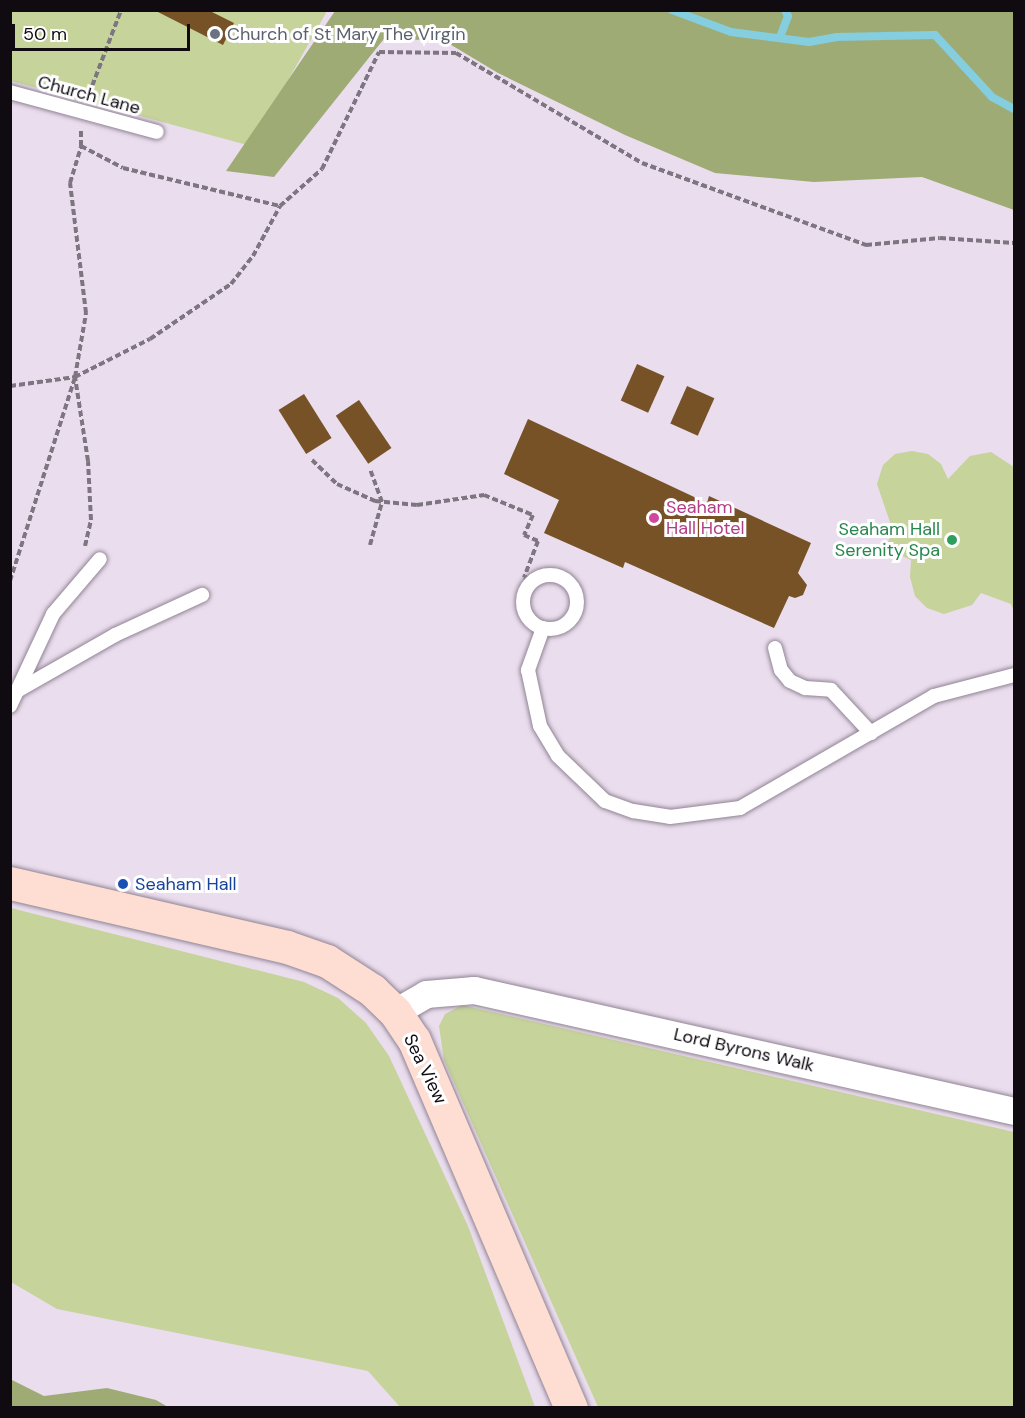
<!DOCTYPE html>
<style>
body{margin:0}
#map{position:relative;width:1025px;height:1418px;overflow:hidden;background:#eaddee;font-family:"DM Sans",sans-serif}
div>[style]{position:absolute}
.green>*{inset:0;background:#c6d39b}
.forest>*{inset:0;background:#9fab74}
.stream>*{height:8px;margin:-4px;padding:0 4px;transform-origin:4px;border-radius:4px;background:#84cedf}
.building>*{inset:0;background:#765226;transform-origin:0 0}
.path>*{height:4px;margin-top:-2px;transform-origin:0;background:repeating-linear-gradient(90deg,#7d7580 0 6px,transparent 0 9px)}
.roads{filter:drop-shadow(0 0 2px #908494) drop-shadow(0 0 2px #908494)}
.service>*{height:14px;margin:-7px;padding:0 7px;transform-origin:7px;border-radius:7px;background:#fff}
.service>.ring{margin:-7px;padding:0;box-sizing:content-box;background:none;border:14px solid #fff;border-radius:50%}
.minor>*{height:27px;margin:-13.5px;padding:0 13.5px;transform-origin:13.5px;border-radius:13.5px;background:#fff}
.secondary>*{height:33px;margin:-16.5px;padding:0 16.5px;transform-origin:16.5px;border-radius:16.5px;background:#feddd3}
.dots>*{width:16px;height:16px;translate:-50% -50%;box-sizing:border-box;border:3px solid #fff;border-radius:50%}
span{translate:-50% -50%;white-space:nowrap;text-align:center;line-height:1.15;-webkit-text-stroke:6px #fff;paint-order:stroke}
.worship-label{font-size:18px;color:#5b616d}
.left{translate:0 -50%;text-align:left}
.street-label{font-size:18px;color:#0f0b11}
.hotel-label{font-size:18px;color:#b23c85}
.leisure-label{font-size:18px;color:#27864d}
.right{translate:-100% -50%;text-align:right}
.transit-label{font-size:18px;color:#164399}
.frame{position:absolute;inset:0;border:12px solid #0f0b11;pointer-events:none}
.scale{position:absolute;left:12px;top:24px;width:178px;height:27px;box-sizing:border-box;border:3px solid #0f0b11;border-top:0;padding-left:8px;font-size:18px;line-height:21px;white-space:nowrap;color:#0f0b11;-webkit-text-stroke:4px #fff;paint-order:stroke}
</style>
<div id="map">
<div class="green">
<i style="clip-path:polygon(10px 11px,327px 11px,251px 146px,11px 81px)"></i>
<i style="clip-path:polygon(912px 451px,928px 454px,941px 464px,948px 479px,970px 456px,991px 452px,1014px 467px,1014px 612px,1011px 604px,981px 593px,972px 605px,944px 614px,927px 608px,915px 596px,910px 577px,911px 560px,885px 548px,893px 531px,877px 484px,883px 465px,895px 454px)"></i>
<i style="clip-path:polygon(11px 908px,304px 982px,338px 998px,366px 1023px,389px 1056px,468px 1226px,535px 1407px,400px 1407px,368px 1371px,57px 1309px,11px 1282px)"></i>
<i style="clip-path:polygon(462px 1005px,1014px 1132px,1014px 1407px,598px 1407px,444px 1060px,439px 1026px,445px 1014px)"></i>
</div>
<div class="forest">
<i style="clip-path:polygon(335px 11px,1014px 11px,1014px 210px,922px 177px,814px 182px,715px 173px,625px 135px,498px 73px,433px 34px,418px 40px,387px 35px,274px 177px,226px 171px)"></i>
<i style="clip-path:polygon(12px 1380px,44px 1396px,107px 1388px,156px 1400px,168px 1407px,11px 1407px)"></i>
</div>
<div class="stream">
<i style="left:672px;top:10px;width:63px;rotate:20.4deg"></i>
<i style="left:731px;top:32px;width:79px;rotate:7.3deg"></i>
<i style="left:809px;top:42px;width:27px;rotate:-10deg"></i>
<i style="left:836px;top:37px;width:99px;rotate:-1.2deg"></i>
<i style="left:935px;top:35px;width:84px;rotate:47.4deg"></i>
<i style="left:992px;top:97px;width:25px;rotate:29deg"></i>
<i style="left:780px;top:37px;width:22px;rotate:-69deg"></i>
<i style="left:788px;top:16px;width:7px;rotate:-117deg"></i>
</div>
<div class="building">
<i style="clip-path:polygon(154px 10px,208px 10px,234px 23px,223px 45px)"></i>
<i style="left:637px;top:364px;width:30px;height:40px;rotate:24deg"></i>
<i style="left:687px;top:386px;width:30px;height:41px;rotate:24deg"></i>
<i style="left:304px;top:394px;width:52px;height:30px;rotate:58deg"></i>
<i style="left:359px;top:400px;width:58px;height:28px;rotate:56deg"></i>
<i style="clip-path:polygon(528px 419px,707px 503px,709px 496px,811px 543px,798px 573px,807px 585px,803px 595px,795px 598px,789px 596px,774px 628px,625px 562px,623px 568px,544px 533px,559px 500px,504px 474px)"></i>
</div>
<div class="path">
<i style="left:89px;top:94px;width:90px;rotate:-69.1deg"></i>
<i style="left:81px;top:146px;width:47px;rotate:27.6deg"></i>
<i style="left:123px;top:168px;width:162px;rotate:13.6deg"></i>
<i style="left:10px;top:386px;width:66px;rotate:-7.9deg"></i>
<i style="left:312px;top:460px;width:35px;rotate:44deg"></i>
<i style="left:337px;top:484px;width:42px;rotate:24.1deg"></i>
<i style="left:375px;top:501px;width:42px;rotate:5.4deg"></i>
<i style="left:417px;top:505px;width:68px;rotate:-8.5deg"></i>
<i style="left:484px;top:495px;width:53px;rotate:22.2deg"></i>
<i style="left:533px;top:515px;width:22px;rotate:114deg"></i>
<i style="left:524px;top:535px;width:15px;rotate:23deg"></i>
<i style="left:538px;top:541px;width:39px;rotate:111deg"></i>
<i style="left:524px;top:577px;width:12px;rotate:20deg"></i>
<i style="left:370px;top:545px;width:45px;rotate:-74.4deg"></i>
<i style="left:382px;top:502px;width:35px;rotate:-110deg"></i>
<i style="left:85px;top:546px;width:27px;rotate:-77deg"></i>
<i style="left:91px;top:520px;width:59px;rotate:-92.9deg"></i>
<i style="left:88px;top:461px;width:85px;rotate:-98.8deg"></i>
<i style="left:75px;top:377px;width:84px;rotate:-26.9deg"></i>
<i style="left:150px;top:339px;width:98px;rotate:-34.2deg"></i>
<i style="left:231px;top:284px;width:36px;rotate:-52deg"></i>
<i style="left:253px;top:256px;width:57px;rotate:-61.6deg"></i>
<i style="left:280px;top:206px;width:56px;rotate:-41.4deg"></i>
<i style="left:322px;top:169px;width:130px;rotate:-64deg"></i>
<i style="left:379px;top:52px;width:77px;rotate:0.7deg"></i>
<i style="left:456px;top:53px;width:216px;rotate:30.6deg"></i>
<i style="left:642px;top:163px;width:239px;rotate:20.1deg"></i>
<i style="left:866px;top:245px;width:74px;rotate:-5.4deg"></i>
<i style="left:940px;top:238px;width:74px;rotate:3.9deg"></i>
<i style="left:10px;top:581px;width:214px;rotate:-72.3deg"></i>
<i style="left:75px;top:377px;width:65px;rotate:-80.2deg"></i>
<i style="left:86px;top:313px;width:131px;rotate:-97deg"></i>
<i style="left:70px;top:183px;width:39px;rotate:-73deg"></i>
<i style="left:81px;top:146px;width:16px;rotate:-90deg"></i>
</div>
<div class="roads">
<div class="service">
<i style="left:10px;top:92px;width:152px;rotate:15.2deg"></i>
<i class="ring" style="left:523px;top:575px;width:40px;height:40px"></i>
<i style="left:543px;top:628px;width:45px;rotate:109.7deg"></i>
<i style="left:528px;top:670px;width:57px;rotate:77.9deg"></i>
<i style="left:540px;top:726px;width:35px;rotate:59deg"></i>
<i style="left:558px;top:756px;width:65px;rotate:43.8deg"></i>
<i style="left:605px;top:801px;width:30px;rotate:20deg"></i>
<i style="left:633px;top:811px;width:37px;rotate:9deg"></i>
<i style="left:670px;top:817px;width:71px;rotate:-7.3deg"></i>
<i style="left:740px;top:808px;width:224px;rotate:-30deg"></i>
<i style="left:934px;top:696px;width:83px;rotate:-14.7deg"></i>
<i style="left:775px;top:648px;width:23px;rotate:75deg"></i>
<i style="left:781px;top:670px;width:14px;rotate:51deg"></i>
<i style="left:790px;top:681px;width:17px;rotate:25deg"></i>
<i style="left:805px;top:688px;width:26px;rotate:4deg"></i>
<i style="left:831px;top:690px;width:59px;rotate:47.1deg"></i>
<i style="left:17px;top:691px;width:113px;rotate:-29.7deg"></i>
<i style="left:115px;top:635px;width:96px;rotate:-24.7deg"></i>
<i style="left:10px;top:706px;width:102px;rotate:-64.9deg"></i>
<i style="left:53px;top:614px;width:72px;rotate:-49.5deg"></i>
</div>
<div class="minor">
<i style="left:395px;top:1012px;width:36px;rotate:-30deg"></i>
<i style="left:426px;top:994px;width:48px;rotate:-4.8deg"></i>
<i style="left:474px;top:990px;width:553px;rotate:12.63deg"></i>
</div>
<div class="secondary">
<i style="left:10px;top:883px;width:284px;rotate:13deg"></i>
<i style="left:287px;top:947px;width:42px;rotate:19.3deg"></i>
<i style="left:327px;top:961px;width:54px;rotate:32.8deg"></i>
<i style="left:372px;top:990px;width:32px;rotate:44deg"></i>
<i style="left:395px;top:1012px;width:34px;rotate:56deg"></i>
<i style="left:414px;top:1040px;width:400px;rotate:66.9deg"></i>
</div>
</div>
<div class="dots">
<i style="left:215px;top:34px;background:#6b7280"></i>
<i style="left:654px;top:518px;background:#d1479c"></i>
<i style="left:952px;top:540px;background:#2e9e5b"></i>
<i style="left:123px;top:884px;background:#1a4fb4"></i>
</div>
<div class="worship-label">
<span class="left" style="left:227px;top:34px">Church of St Mary The Virgin</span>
</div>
<div class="street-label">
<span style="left:89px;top:95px;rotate:15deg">Church Lane</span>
<span style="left:744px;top:1050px;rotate:13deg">Lord Byrons Walk</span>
<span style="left:425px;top:1069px;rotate:64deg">Sea View</span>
</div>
<div class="hotel-label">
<span class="left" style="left:666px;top:518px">Seaham<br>Hall Hotel</span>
</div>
<div class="leisure-label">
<span class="right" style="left:940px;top:540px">Seaham Hall<br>Serenity Spa</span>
</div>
<div class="transit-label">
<span class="left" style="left:135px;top:884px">Seaham Hall</span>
</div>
<div class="frame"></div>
<div class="scale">50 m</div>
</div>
